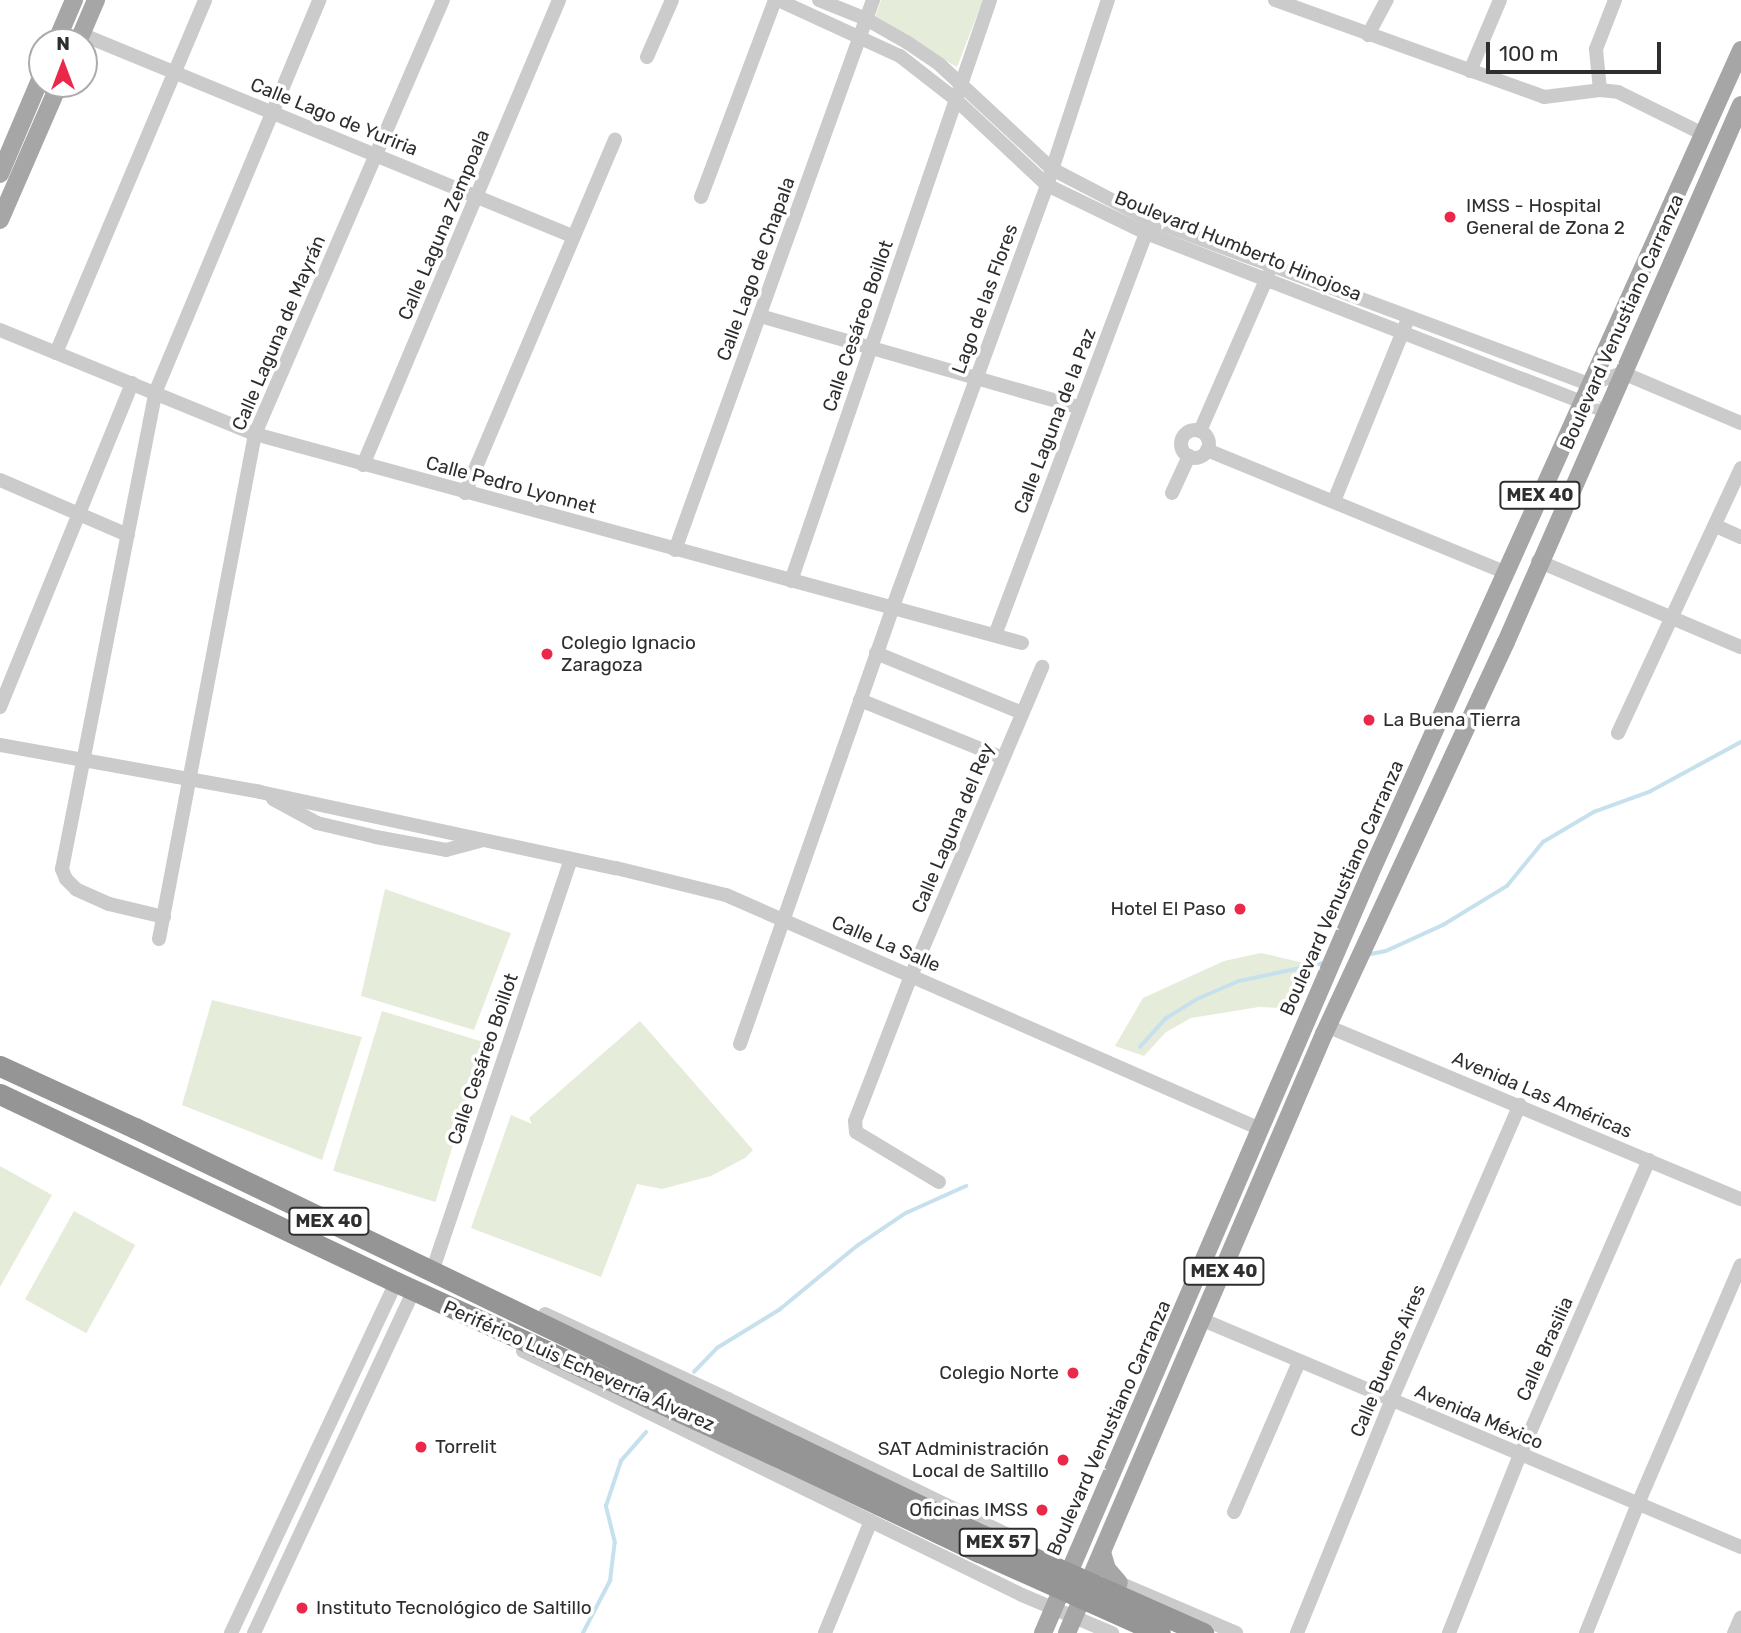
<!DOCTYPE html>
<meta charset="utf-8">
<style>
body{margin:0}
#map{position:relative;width:1741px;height:1633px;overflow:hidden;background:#fff;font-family:Rubik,sans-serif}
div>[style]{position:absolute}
.green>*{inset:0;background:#e6ecda;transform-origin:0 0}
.stream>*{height:3.5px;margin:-1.75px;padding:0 1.75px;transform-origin:1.75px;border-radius:1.75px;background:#c6e1ed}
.minor>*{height:14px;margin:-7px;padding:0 7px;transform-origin:7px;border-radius:7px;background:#cbcbcb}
.minor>.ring{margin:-7px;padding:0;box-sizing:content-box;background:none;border:14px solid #cbcbcb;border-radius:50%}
.major>*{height:18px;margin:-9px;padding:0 9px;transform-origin:9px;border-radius:9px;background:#a6a6a6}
.highway>*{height:21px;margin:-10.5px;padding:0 10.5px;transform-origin:10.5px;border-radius:10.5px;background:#959595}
.highway-bridge>*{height:21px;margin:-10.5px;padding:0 10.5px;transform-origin:10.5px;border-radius:10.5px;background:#959595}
.dots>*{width:19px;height:19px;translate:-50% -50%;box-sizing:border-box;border:4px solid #fff;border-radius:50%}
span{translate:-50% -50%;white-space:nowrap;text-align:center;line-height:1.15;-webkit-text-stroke:7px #fff;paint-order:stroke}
.shield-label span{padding:2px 5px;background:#fff;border:2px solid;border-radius:5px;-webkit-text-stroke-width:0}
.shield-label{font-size:18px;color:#2e2e2e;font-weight:700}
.street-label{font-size:19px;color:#2e2e2e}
.poi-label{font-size:19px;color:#2e2e2e}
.left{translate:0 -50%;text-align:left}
.right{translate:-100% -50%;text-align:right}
.north{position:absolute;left:28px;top:28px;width:70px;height:70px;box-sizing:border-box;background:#fff;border:2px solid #ababab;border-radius:50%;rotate:0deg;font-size:19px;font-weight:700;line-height:28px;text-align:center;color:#2e2e2e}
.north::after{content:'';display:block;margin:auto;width:24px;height:32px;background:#ec284a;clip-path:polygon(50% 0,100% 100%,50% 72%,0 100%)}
.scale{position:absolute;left:1486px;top:42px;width:175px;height:32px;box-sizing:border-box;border:4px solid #2e2e2e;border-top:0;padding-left:9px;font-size:21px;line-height:24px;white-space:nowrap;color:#2e2e2e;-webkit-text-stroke:5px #fff;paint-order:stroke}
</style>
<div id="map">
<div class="green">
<i style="clip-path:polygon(881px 0,983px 0,957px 67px,874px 20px)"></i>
<i style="clip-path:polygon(385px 889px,511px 933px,474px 1030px,361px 996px)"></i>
<i style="clip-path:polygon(1261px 953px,1312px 965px,1283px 1008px,1259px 1007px,1191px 1018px,1166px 1032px,1144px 1056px,1115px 1046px,1143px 998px,1224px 961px)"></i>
<i style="clip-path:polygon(212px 1000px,362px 1037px,322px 1160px,182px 1105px)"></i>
<i style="left:382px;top:1011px;width:107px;height:167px;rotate:17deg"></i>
<i style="clip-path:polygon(640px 1021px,753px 1150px,745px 1158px,711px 1176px,662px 1189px,637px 1184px,601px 1277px,471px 1228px,511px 1115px,532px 1124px,529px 1118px)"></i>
<i style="clip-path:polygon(0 1166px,52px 1195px,0 1287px)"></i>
<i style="left:74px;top:1211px;width:70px;height:101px;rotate:29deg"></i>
</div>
<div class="stream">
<i style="left:1366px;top:955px;width:20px;rotate:-11deg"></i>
<i style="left:1386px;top:951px;width:63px;rotate:-24.5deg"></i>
<i style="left:1443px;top:925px;width:75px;rotate:-31.4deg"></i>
<i style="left:1507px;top:886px;width:57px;rotate:-50.7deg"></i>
<i style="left:1543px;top:842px;width:59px;rotate:-30.5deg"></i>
<i style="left:1594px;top:812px;width:59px;rotate:-20deg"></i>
<i style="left:1649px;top:792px;width:105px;rotate:-28.5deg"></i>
<i style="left:1140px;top:1047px;width:38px;rotate:-48deg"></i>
<i style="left:1165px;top:1019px;width:36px;rotate:-32deg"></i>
<i style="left:1195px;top:1000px;width:48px;rotate:-23.4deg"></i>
<i style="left:1239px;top:981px;width:87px;rotate:-12deg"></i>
<i style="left:694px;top:1372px;width:33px;rotate:-46deg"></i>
<i style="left:717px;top:1348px;width:73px;rotate:-31.5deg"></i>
<i style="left:779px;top:1310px;width:101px;rotate:-39.4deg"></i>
<i style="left:857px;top:1246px;width:59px;rotate:-34deg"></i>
<i style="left:906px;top:1213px;width:66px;rotate:-24.2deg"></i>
<i style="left:583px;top:1633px;width:59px;rotate:-62.6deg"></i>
<i style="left:610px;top:1581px;width:38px;rotate:-83deg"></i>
<i style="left:615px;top:1543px;width:38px;rotate:-104deg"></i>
<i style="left:606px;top:1506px;width:47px;rotate:-71.6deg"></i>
<i style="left:621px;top:1461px;width:38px;rotate:-49deg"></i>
</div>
<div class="minor">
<i style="left:778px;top:0;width:134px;rotate:24.7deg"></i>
<i style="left:900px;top:56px;width:70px;rotate:38deg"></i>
<i style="left:955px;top:99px;width:126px;rotate:43.1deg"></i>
<i style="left:1047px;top:185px;width:110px;rotate:25.9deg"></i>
<i style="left:1146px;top:233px;width:493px;rotate:21.2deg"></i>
<i style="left:819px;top:0;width:51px;rotate:22deg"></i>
<i style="left:866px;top:19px;width:48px;rotate:29.7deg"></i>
<i style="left:908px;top:43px;width:37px;rotate:34deg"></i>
<i style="left:939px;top:64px;width:154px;rotate:42.9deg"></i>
<i style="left:1052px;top:169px;width:110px;rotate:27.5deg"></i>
<i style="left:1150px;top:220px;width:469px;rotate:20.5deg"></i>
<i style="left:1589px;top:384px;width:36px;rotate:-18deg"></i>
<i style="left:1623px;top:373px;width:128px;rotate:23deg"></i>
<i style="left:1275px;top:0;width:286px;rotate:19.8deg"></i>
<i style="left:1544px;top:97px;width:56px;rotate:-7.1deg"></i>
<i style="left:1600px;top:90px;width:18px;rotate:6deg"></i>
<i style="left:1618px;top:92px;width:95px;rotate:26.3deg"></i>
<i style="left:81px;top:34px;width:531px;rotate:22.36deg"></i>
<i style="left:1368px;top:35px;width:40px;rotate:-62deg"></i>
<i style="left:647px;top:57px;width:62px;rotate:-66.3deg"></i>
<i style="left:1470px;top:71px;width:77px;rotate:-67.1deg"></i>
<i style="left:1600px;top:90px;width:41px;rotate:-95.6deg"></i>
<i style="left:1596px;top:49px;width:53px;rotate:-68.8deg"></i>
<i style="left:701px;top:197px;width:210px;rotate:-69.4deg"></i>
<i style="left:760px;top:316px;width:333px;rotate:16deg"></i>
<i style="left:0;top:330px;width:275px;rotate:22.2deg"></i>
<i style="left:255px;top:434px;width:795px;rotate:15.24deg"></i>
<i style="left:56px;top:353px;width:383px;rotate:-67.1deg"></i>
<i class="ring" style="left:1181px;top:430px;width:14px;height:14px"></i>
<i style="left:1200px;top:431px;width:170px;rotate:-66.4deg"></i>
<i style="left:1207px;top:450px;width:322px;rotate:22.3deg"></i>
<i style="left:363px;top:465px;width:505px;rotate:-67.14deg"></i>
<i style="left:0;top:480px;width:139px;rotate:23.3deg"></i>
<i style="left:465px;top:493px;width:384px;rotate:-67deg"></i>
<i style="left:1172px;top:493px;width:41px;rotate:-65.3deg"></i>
<i style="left:1334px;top:501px;width:191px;rotate:-67.9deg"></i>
<i style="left:1716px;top:526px;width:27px;rotate:24deg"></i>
<i style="left:675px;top:550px;width:585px;rotate:-70.2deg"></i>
<i style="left:1538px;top:561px;width:220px;rotate:23deg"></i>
<i style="left:791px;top:581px;width:614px;rotate:-71.09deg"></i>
<i style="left:995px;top:635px;width:438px;rotate:-69.4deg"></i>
<i style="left:876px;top:653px;width:158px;rotate:22.3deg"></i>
<i style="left:860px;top:700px;width:154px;rotate:22.1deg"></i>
<i style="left:0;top:707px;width:350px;rotate:-67.8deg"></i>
<i style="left:1618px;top:733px;width:292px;rotate:-65.1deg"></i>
<i style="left:0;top:745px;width:264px;rotate:10.2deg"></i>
<i style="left:260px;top:792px;width:364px;rotate:12.1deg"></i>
<i style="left:616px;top:868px;width:113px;rotate:13.8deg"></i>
<i style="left:726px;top:895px;width:583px;rotate:23.66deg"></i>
<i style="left:273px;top:799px;width:50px;rotate:28.6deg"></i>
<i style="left:317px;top:823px;width:61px;rotate:13.3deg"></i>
<i style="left:376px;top:837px;width:71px;rotate:10.5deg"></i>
<i style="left:446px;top:850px;width:35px;rotate:-15deg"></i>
<i style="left:164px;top:917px;width:57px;rotate:-166.7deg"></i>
<i style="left:109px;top:904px;width:36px;rotate:-156deg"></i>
<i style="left:76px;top:889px;width:14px;rotate:-135deg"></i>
<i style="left:66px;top:879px;width:11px;rotate:-112deg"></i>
<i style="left:62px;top:869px;width:485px;rotate:-78.9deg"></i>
<i style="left:155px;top:393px;width:426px;rotate:-67.3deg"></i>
<i style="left:159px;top:939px;width:514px;rotate:-79.24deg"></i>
<i style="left:255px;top:434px;width:473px;rotate:-66.6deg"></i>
<i style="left:1329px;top:1027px;width:446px;rotate:22.7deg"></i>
<i style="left:740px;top:1044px;width:461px;rotate:-70.7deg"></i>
<i style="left:892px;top:609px;width:451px;rotate:-69.9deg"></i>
<i style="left:1047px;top:185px;width:195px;rotate:-71.8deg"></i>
<i style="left:939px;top:1182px;width:97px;rotate:-148.9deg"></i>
<i style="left:856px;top:1132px;width:11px;rotate:-95deg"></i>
<i style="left:855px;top:1121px;width:155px;rotate:-68.9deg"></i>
<i style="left:911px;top:976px;width:336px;rotate:-67deg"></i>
<i style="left:432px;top:1272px;width:436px;rotate:-71.4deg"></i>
<i style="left:545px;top:1314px;width:202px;rotate:24.9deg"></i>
<i style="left:728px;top:1399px;width:331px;rotate:25.9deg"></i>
<i style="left:1203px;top:1320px;width:584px;rotate:22.88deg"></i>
<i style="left:523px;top:1351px;width:555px;rotate:26.06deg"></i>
<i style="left:1022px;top:1595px;width:98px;rotate:22.9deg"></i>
<i style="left:1234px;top:1512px;width:163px;rotate:-66.6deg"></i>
<i style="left:1112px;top:1580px;width:135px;rotate:23.1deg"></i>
<i style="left:231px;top:1633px;width:388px;rotate:-64.8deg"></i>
<i style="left:254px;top:1633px;width:378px;rotate:-65deg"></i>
<i style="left:825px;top:1633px;width:121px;rotate:-67.7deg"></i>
<i style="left:1297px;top:1633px;width:250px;rotate:-67.9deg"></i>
<i style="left:1391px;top:1401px;width:323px;rotate:-66.5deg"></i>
<i style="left:1449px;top:1633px;width:192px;rotate:-68.3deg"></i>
<i style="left:1520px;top:1455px;width:322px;rotate:-66.4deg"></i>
<i style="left:1586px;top:1633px;width:137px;rotate:-68.1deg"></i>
<i style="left:1637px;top:1506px;width:262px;rotate:-66.7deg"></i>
<i style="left:1734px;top:1633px;width:17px;rotate:-66deg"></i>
</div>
<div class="major">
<i style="left:56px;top:42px;width:46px;rotate:-66.8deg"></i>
<i style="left:78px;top:42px;width:46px;rotate:-66.8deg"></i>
<i style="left:0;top:174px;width:108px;rotate:-67deg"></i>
<i style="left:0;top:220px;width:148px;rotate:-66.5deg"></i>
<i style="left:1102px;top:1552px;width:18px;rotate:74deg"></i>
<i style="left:1107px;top:1569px;width:18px;rotate:49deg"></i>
<i style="left:1043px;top:1633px;width:824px;rotate:-66.7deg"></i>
<i style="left:1369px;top:876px;width:906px;rotate:-65.75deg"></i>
<i style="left:1067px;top:1633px;width:652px;rotate:-66.78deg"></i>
<i style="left:1324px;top:1034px;width:432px;rotate:-65.1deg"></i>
<i style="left:1506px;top:642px;width:586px;rotate:-66.37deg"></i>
</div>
<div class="highway">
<i style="left:0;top:1066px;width:149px;rotate:24.7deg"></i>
<i style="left:135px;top:1128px;width:733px;rotate:25.73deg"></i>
<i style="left:0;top:1094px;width:438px;rotate:25.4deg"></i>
<i style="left:396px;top:1282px;width:430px;rotate:24.6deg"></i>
</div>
<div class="highway-bridge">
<i style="left:795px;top:1446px;width:207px;rotate:25.5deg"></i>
<i style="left:982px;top:1535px;width:242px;rotate:23.9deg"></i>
<i style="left:787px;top:1461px;width:212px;rotate:25.4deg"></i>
<i style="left:979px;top:1552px;width:198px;rotate:24.1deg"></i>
</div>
<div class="dots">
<i style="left:1450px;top:217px;background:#ec284a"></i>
<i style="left:547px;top:654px;background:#ec284a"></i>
<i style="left:1369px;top:720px;background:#ec284a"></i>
<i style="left:1240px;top:909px;background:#ec284a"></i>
<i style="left:1073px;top:1373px;background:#ec284a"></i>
<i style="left:421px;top:1447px;background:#ec284a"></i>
<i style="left:1063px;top:1460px;background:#ec284a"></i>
<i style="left:1042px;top:1510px;background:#ec284a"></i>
<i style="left:302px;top:1608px;background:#ec284a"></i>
</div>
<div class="shield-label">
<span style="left:1540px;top:495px">MEX 40</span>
<span style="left:329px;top:1221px">MEX 40</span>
<span style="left:1224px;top:1271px">MEX 40</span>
<span style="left:998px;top:1542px">MEX 57</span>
</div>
<div class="street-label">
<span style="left:334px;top:117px;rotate:22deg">Calle Lago de Yuriria</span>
<span style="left:444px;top:225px;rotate:-67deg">Calle Laguna Zempoala</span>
<span style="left:1238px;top:246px;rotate:22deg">Boulevard Humberto Hinojosa</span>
<span style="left:756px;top:269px;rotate:-70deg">Calle Lago de Chapala</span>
<span style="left:985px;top:299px;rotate:-70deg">Lago de las Flores</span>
<span style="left:1622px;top:322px;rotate:-66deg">Boulevard Venustiano Carranza</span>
<span style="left:858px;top:326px;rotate:-71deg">Calle Cesáreo Boillot</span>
<span style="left:279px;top:333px;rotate:-67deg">Calle Laguna de Mayrán</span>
<span style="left:1055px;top:421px;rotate:-69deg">Calle Laguna de la Paz</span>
<span style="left:511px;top:485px;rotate:15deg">Calle Pedro Lyonnet</span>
<span style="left:953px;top:828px;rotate:-67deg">Calle Laguna del Rey</span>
<span style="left:1342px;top:888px;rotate:-66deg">Boulevard Venustiano Carranza</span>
<span style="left:886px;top:944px;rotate:23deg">Calle La Salle</span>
<span style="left:483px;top:1059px;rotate:-71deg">Calle Cesáreo Boillot</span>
<span style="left:1542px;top:1095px;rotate:23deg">Avenida Las Américas</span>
<span style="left:1545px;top:1349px;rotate:-66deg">Calle Brasilia</span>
<span style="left:1388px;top:1361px;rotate:-67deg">Calle Buenos Aires</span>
<span style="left:579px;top:1366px;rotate:24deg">Periférico Luis Echeverría Álvarez</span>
<span style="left:1479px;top:1417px;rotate:23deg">Avenida México</span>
<span style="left:1109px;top:1428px;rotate:-66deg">Boulevard Venustiano Carranza</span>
</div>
<div class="poi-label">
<span class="left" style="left:1466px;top:217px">IMSS - Hospital<br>General de Zona 2</span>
<span class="left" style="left:561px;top:654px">Colegio Ignacio<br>Zaragoza</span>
<span class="left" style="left:1383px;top:720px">La Buena Tierra</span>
<span class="right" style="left:1226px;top:909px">Hotel El Paso</span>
<span class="right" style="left:1059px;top:1373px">Colegio Norte</span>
<span class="left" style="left:435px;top:1447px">Torrelit</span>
<span class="right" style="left:1049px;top:1460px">SAT Administración<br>Local de Saltillo</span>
<span class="right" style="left:1028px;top:1510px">Oficinas IMSS</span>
<span class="left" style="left:316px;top:1608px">Instituto Tecnológico de Saltillo</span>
</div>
<div class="north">N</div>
<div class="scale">100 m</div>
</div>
